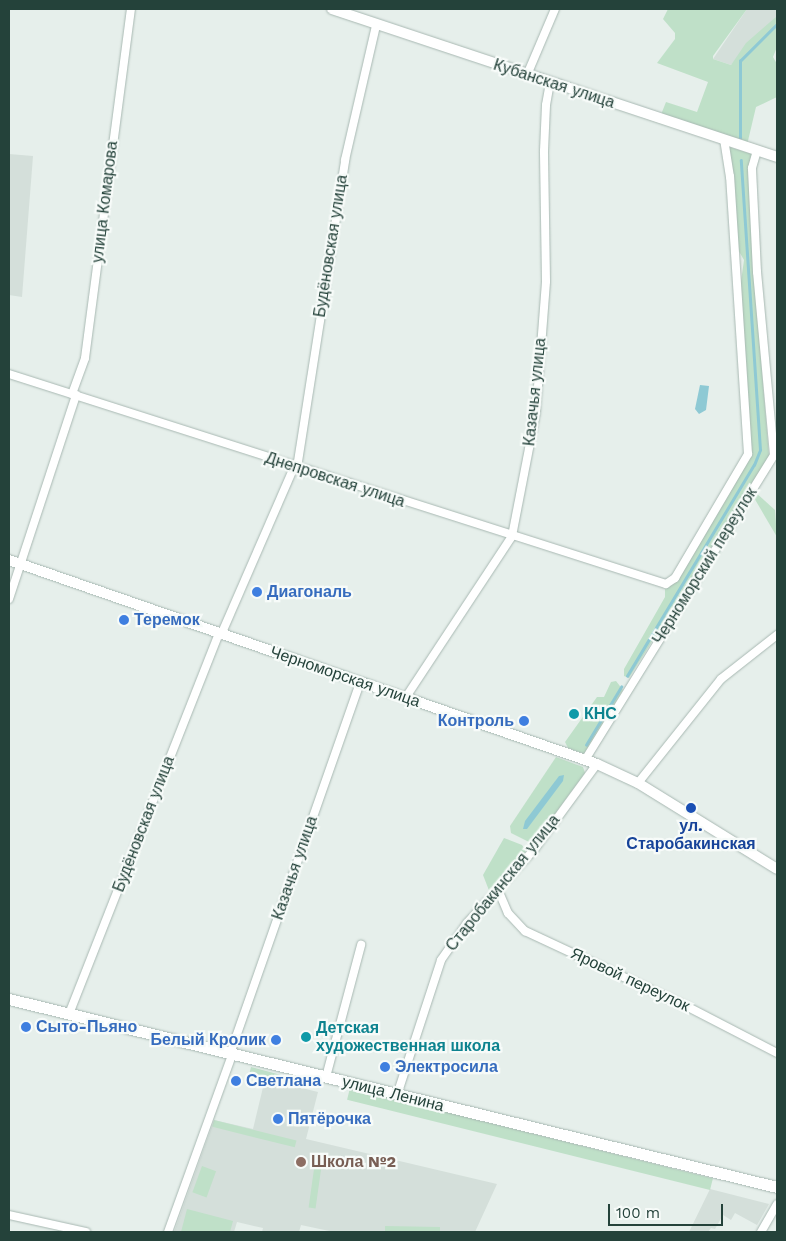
<!DOCTYPE html>
<meta charset="utf-8">
<style>
body{margin:0}
#map{position:relative;width:786px;height:1241px;overflow:hidden;background:#e6efeb;font-family:"Work Sans",sans-serif}
div>[style]{position:absolute}
.built>*{inset:0;background:#d4dfda}
.green>*{inset:0;background:#bfe0c8;transform-origin:0 0}
.water>*{inset:0;background:#8ec9d4}
.stream>*{height:2.5px;margin:-1.25px;padding:0 1.25px;transform-origin:1.25px;border-radius:1.25px;background:#8ec9d4}
.roads{filter:drop-shadow(0 0 1px #a8b8b2) drop-shadow(0 0 1px #a8b8b2)}
.minor>*{height:8px;margin:-4px;padding:0 4px;transform-origin:4px;border-radius:4px;background:#fff}
.tertiary>*{height:10px;margin:-5px;padding:0 5px;transform-origin:5px;border-radius:5px;background:#fff}
.secondary>*{height:11px;margin:-5.5px;padding:0 5.5px;transform-origin:5.5px;border-radius:5.5px;background:#fff}
.dots>*{width:14px;height:14px;translate:-50% -50%;box-sizing:border-box;border:2px solid #f7fbf9;border-radius:50%}
span{translate:-50% -50%;white-space:nowrap;text-align:center;line-height:1.15;-webkit-text-stroke:4.5px #f7fbf9;paint-order:stroke}
.street-label{font-size:16px;color:#24423a}
.shop-label{font-size:16px;color:#366cbe;font-weight:700}
.left{translate:0 -50%;text-align:left}
.right{translate:-100% -50%;text-align:right}
.culture-label{font-size:16px;color:#0d838f;font-weight:700}
.transit-label{font-size:16px;color:#164399;font-weight:700}
.education-label{font-size:16px;color:#785e54;font-weight:700}
.frame{position:absolute;inset:0;border:10px solid #24423a;pointer-events:none}
.scale{position:absolute;left:608px;top:1204px;width:115px;height:22px;box-sizing:border-box;border:2px solid #24423a;border-top:0;padding-left:6px;font-size:15px;line-height:18px;white-space:nowrap;color:#24423a;-webkit-text-stroke:4px #f7fbf9;paint-order:stroke}
</style>
<div id="map">
<div class="built">
<i style="clip-path:polygon(747px 9px,777px 9px,777px 16px,731px 65px,713px 59px)"></i>
<i style="clip-path:polygon(9px 154px,33px 156px,22px 297px,9px 295px)"></i>
<i style="clip-path:polygon(265px 1079px,318px 1092px,306px 1139px,497px 1184px,475px 1232px,334px 1232px,301px 1225px,299px 1232px,262px 1232px,263px 1228px,237px 1222px,234px 1232px,174px 1232px,214px 1120px,253px 1129px)"></i>
<i style="clip-path:polygon(710px 1189px,769px 1204px,757px 1225px,735px 1213px,731px 1220px,723px 1215px,715px 1229px,711px 1228px,708px 1232px,689px 1232px)"></i>
</div>
<div class="green">
<i style="clip-path:polygon(668px 9px,747px 9px,713px 56px,713px 59px,731px 65px,746px 43px,777px 16px,777px 47px,773px 57px,777px 64px,777px 97px,756px 107px,747px 145px,660px 117px,666px 102px,697px 112px,708px 82px,657px 63px,675px 39px,675px 33px,663px 19px)"></i>
<i style="clip-path:polygon(729px 147px,752px 154px,749px 165px,754px 273px,769px 456px,629px 678px,624px 676px,624px 669px,665px 597px,665px 588px,675px 580px,748px 460px,740px 289px,744px 260px,737px 248px)"></i>
<i style="clip-path:polygon(755px 492px,775px 510px,777px 537px,753px 496px)"></i>
<i style="clip-path:polygon(616px 681px,623px 690px,585px 754px,568px 748px,565px 742px,597px 697px,604px 697px,611px 682px)"></i>
<i style="clip-path:polygon(556px 757px,583px 767px,585px 773px,533px 844px,511px 833px,510px 826px)"></i>
<i style="clip-path:polygon(504px 838px,522px 845px,526px 851px,498px 888px,490px 893px,483px 875px)"></i>
<i style="clip-path:polygon(251px 1067px,296px 1079px,295px 1086px,249px 1075px)"></i>
<i style="left:350px;top:1088px;width:374px;height:12px;rotate:14deg"></i>
<i style="left:214px;top:1120px;width:85px;height:7px;rotate:14deg"></i>
<i style="left:315px;top:1162px;width:7px;height:46px;rotate:8deg"></i>
<i style="left:202px;top:1166px;width:15px;height:28px;rotate:20deg"></i>
<i style="clip-path:polygon(187px 1209px,233px 1221px,230px 1232px,181px 1232px)"></i>
<i style="clip-path:polygon(385px 1226px,440px 1227px,440px 1232px,385px 1232px)"></i>
</div>
<div class="water">
<i style="clip-path:polygon(700px 385px,709px 386px,706px 410px,699px 414px,695px 409px)"></i>
<i style="clip-path:polygon(564px 775px,563px 781px,527px 829px,523px 829px,525px 821px,559px 776px)"></i>
</div>
<div class="stream">
<i style="left:740px;top:138px;width:77px;rotate:-90deg"></i>
<i style="left:740px;top:61px;width:52px;rotate:-45deg"></i>
<i style="left:627px;top:676px;width:246px;rotate:-59deg"></i>
<i style="left:754px;top:465px;width:16px;rotate:-68deg"></i>
<i style="left:760px;top:450px;width:290px;rotate:-93.8deg"></i>
<i style="left:586px;top:745px;width:68px;rotate:-58.9deg"></i>
</div>
<div class="roads">
<div class="minor">
<i style="left:527px;top:75px;width:72px;rotate:-67deg"></i>
<i style="left:9px;top:374px;width:690px;rotate:17.73deg"></i>
<i style="left:666px;top:584px;width:11px;rotate:-34deg"></i>
<i style="left:675px;top:578px;width:144px;rotate:-59.5deg"></i>
<i style="left:748px;top:454px;width:278px;rotate:-93.7deg"></i>
<i style="left:730px;top:177px;width:36px;rotate:-99deg"></i>
<i style="left:72px;top:394px;width:38px;rotate:-70deg"></i>
<i style="left:85px;top:358px;width:352px;rotate:-82.5deg"></i>
<i style="left:297px;top:468px;width:312px;rotate:-81.1deg"></i>
<i style="left:345px;top:160px;width:138px;rotate:-77deg"></i>
<i style="left:9px;top:599px;width:215px;rotate:-71.8deg"></i>
<i style="left:221px;top:635px;width:183px;rotate:-66.5deg"></i>
<i style="left:406px;top:697px;width:193px;rotate:-56.6deg"></i>
<i style="left:512px;top:536px;width:126px;rotate:-79deg"></i>
<i style="left:536px;top:412px;width:131px;rotate:-85.6deg"></i>
<i style="left:546px;top:281px;width:130px;rotate:-90.9deg"></i>
<i style="left:544px;top:151px;width:46px;rotate:-87.5deg"></i>
<i style="left:546px;top:105px;width:22px;rotate:-80deg"></i>
<i style="left:585px;top:760px;width:359px;rotate:-58.2deg"></i>
<i style="left:774px;top:455px;width:184px;rotate:-95.3deg"></i>
<i style="left:757px;top:272px;width:104px;rotate:-92.8deg"></i>
<i style="left:752px;top:168px;width:18px;rotate:-74deg"></i>
<i style="left:638px;top:783px;width:133px;rotate:-51.4deg"></i>
<i style="left:721px;top:679px;width:71px;rotate:-38.2deg"></i>
<i style="left:499px;top:892px;width:23px;rotate:67deg"></i>
<i style="left:508px;top:913px;width:25px;rotate:47deg"></i>
<i style="left:525px;top:931px;width:180px;rotate:25deg"></i>
<i style="left:688px;top:1007px;width:100px;rotate:27.3deg"></i>
<i style="left:69px;top:1014px;width:409px;rotate:-68.5deg"></i>
<i style="left:230px;top:1054px;width:394px;rotate:-70.7deg"></i>
<i style="left:326px;top:1077px;width:137px;rotate:-75.1deg"></i>
<i style="left:397px;top:1095px;width:142px;rotate:-71.9deg"></i>
<i style="left:441px;top:960px;width:45px;rotate:-54.9deg"></i>
<i style="left:467px;top:923px;width:99px;rotate:-47.5deg"></i>
<i style="left:534px;top:850px;width:107px;rotate:-53.8deg"></i>
<i style="left:9px;top:1215px;width:79px;rotate:12.4deg"></i>
<i style="left:168px;top:1232px;width:188px;rotate:-70.1deg"></i>
<i style="left:761px;top:1232px;width:32px;rotate:-60deg"></i>
</div>
<div class="tertiary">
<i style="left:332px;top:9px;width:469px;rotate:18.4deg"></i>
<i style="left:9px;top:560px;width:622px;rotate:19.13deg"></i>
<i style="left:597px;top:764px;width:45px;rotate:24.9deg"></i>
<i style="left:638px;top:783px;width:163px;rotate:31.7deg"></i>
</div>
<div class="secondary">
<i style="left:9px;top:999px;width:791px;rotate:13.76deg"></i>
</div>
</div>
<div class="dots">
<i style="left:257px;top:592px;background:#3f7fe0"></i>
<i style="left:124px;top:620px;background:#3f7fe0"></i>
<i style="left:574px;top:714px;background:#0f9aa8"></i>
<i style="left:524px;top:721px;background:#3f7fe0"></i>
<i style="left:691px;top:808px;background:#1a4fb4"></i>
<i style="left:26px;top:1027px;background:#3f7fe0"></i>
<i style="left:306px;top:1037px;background:#0f9aa8"></i>
<i style="left:276px;top:1040px;background:#3f7fe0"></i>
<i style="left:385px;top:1067px;background:#3f7fe0"></i>
<i style="left:236px;top:1081px;background:#3f7fe0"></i>
<i style="left:278px;top:1119px;background:#3f7fe0"></i>
<i style="left:301px;top:1162px;background:#8d6e63"></i>
</div>
<div class="street-label">
<span style="left:554px;top:84px;rotate:18deg">Кубанская улица</span>
<span style="left:105px;top:202px;rotate:-83deg">улица Комарова</span>
<span style="left:331px;top:246px;rotate:-81deg">Будёновская улица</span>
<span style="left:535px;top:392px;rotate:-84deg">Казачья улица</span>
<span style="left:335px;top:480px;rotate:18deg">Днепровская улица</span>
<span style="left:705px;top:566px;rotate:-58deg">Черноморский переулок</span>
<span style="left:345px;top:677px;rotate:19deg">Черноморская улица</span>
<span style="left:144px;top:824px;rotate:-69deg">Будёновская улица</span>
<span style="left:295px;top:868px;rotate:-71deg">Казачья улица</span>
<span style="left:503px;top:883px;rotate:-51deg">Старобакинская улица</span>
<span style="left:630px;top:980px;rotate:25deg">Яровой переулок</span>
<span style="left:393px;top:1094px;rotate:14deg">улица Ленина</span>
</div>
<div class="shop-label">
<span class="left" style="left:267px;top:592px">Диагональ</span>
<span class="left" style="left:134px;top:620px">Теремок</span>
<span class="right" style="left:514px;top:721px">Контроль</span>
<span class="left" style="left:36px;top:1027px">Сыто-Пьяно</span>
<span class="right" style="left:266px;top:1040px">Белый Кролик</span>
<span class="left" style="left:395px;top:1067px">Электросила</span>
<span class="left" style="left:246px;top:1081px">Светлана</span>
<span class="left" style="left:288px;top:1119px">Пятёрочка</span>
</div>
<div class="culture-label">
<span class="left" style="left:584px;top:714px">КНС</span>
<span class="left" style="left:316px;top:1037px">Детская<br>художественная школа</span>
</div>
<div class="transit-label">
<span style="left:691px;top:835px">ул.<br>Старобакинская</span>
</div>
<div class="education-label">
<span class="left" style="left:311px;top:1162px">Школа №2</span>
</div>
<div class="frame"></div>
<div class="scale">100 m</div>
</div>
